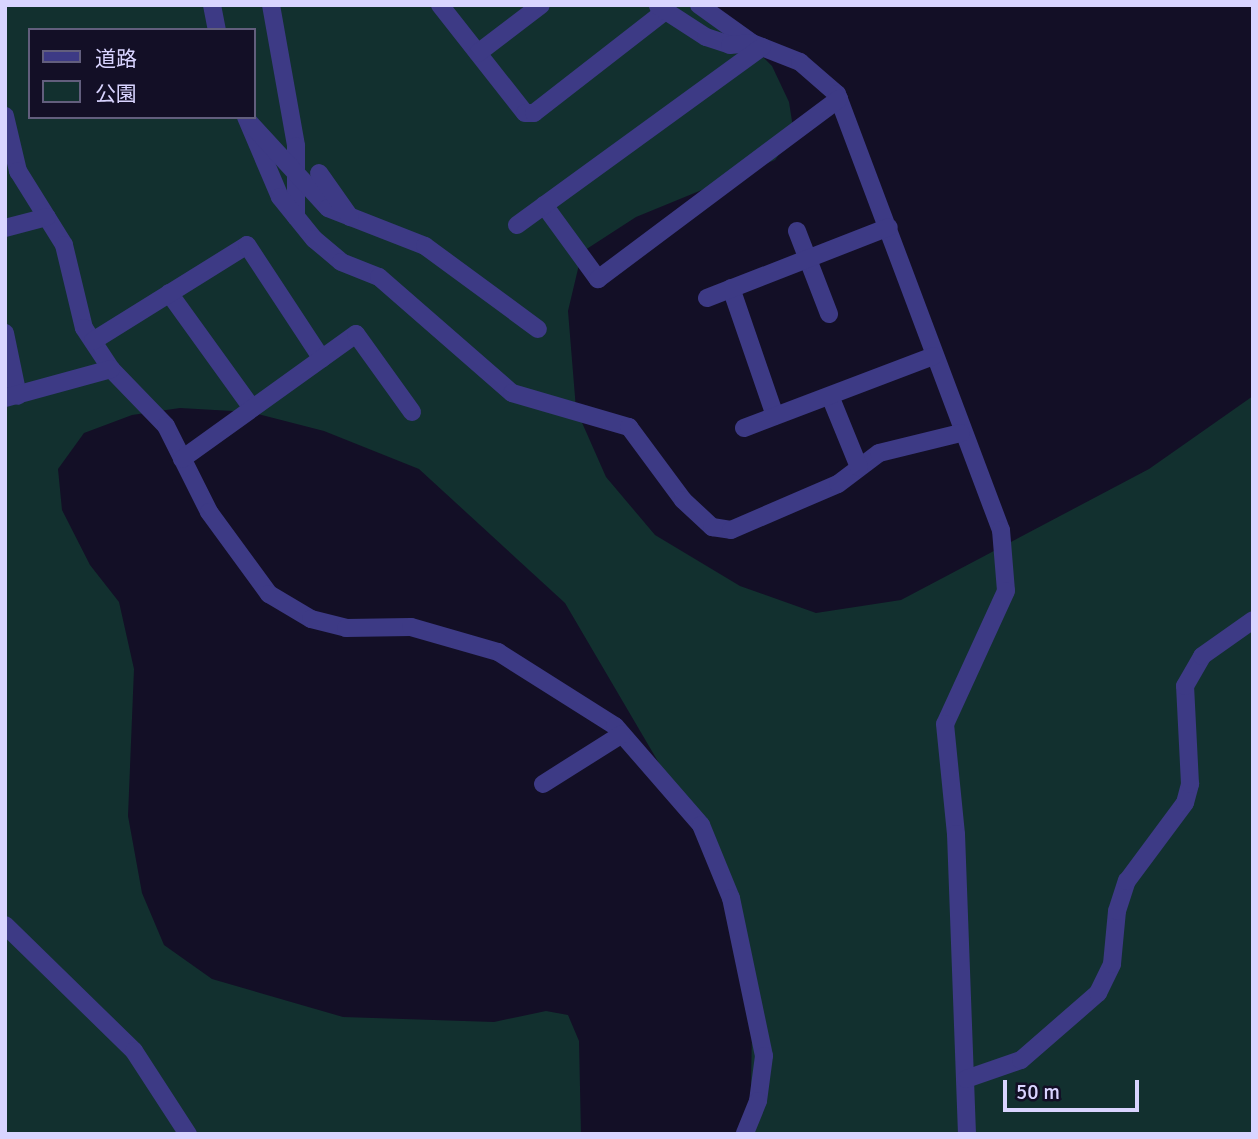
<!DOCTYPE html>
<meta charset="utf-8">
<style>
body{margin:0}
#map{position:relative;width:1258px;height:1139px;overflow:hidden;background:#130f26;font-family:Signika,"Noto Sans JP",sans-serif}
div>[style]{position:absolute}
.green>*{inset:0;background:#12302f}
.minor>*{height:18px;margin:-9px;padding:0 9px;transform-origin:9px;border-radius:9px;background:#3d3a85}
span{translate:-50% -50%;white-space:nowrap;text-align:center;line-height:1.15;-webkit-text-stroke:5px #130f26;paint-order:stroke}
.frame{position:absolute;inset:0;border:7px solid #d9d4ff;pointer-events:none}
.legend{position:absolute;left:28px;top:28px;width:228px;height:91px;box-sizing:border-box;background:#130f26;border:2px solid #625e7d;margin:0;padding:9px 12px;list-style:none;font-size:21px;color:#d9d4ff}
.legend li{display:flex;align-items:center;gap:14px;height:35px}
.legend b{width:35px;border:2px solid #625e7d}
.scale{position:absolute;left:1003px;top:1080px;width:136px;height:32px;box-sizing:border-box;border:4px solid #d9d4ff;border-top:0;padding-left:9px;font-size:21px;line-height:24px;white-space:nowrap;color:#d9d4ff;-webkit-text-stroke:5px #130f26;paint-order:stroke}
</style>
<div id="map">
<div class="green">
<i style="clip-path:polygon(evenodd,5px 5px,689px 5px,745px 39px,772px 66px,789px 102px,794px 134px,775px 160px,636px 217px,582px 252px,568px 311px,576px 409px,606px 477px,655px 535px,740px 586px,816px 613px,901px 600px,1149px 469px,1253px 396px,1253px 1134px,750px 1134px,753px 980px,717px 862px,565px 603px,419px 469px,324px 431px,250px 412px,180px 408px,132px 415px,84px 433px,58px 469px,62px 510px,90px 565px,119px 602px,134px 669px,128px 816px,142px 893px,164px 945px,212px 979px,343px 1017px,494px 1022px,546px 1011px,568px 1015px,579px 1041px,581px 1134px,5px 1134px,5px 5px,30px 30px,254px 30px,254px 117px,30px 117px,30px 30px)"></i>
</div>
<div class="minor">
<i style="left:212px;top:5px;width:25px;rotate:79deg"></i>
<i style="left:271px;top:5px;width:143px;rotate:79.9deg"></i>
<i style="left:296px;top:146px;width:71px;rotate:90deg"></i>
<i style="left:440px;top:5px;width:137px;rotate:51.8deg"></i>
<i style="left:525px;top:113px;width:9px"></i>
<i style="left:534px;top:113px;width:166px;rotate:-37.9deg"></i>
<i style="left:699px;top:5px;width:65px;rotate:35.6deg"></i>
<i style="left:752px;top:43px;width:52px;rotate:21.6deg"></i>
<i style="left:800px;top:62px;width:49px;rotate:40.9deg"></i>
<i style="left:837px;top:94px;width:466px;rotate:69.4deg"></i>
<i style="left:1001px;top:530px;width:61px;rotate:85.3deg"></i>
<i style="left:1006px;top:591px;width:146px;rotate:114.6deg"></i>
<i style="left:945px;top:724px;width:111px;rotate:84.3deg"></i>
<i style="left:956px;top:834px;width:300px;rotate:87.9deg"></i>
<i style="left:658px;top:6px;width:57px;rotate:32.9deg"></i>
<i style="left:706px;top:37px;width:25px;rotate:18deg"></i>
<i style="left:730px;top:45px;width:22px;rotate:-5deg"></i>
<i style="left:478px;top:53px;width:79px;rotate:-37.3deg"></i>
<i style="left:5px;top:116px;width:57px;rotate:76.7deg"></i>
<i style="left:18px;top:171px;width:87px;rotate:58.1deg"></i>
<i style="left:64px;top:245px;width:85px;rotate:76.5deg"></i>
<i style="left:84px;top:328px;width:49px;rotate:56.6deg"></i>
<i style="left:111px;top:369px;width:79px;rotate:46deg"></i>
<i style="left:166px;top:426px;width:96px;rotate:63.4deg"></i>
<i style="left:209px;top:512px;width:102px;rotate:53.8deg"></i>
<i style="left:269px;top:594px;width:49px;rotate:30.8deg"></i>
<i style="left:311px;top:619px;width:36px;rotate:14deg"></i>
<i style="left:346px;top:628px;width:65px;rotate:-0.9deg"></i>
<i style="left:411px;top:627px;width:91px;rotate:16deg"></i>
<i style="left:498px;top:652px;width:138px;rotate:32.3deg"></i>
<i style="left:615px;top:726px;width:131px;rotate:49deg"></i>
<i style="left:701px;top:825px;width:79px;rotate:67.7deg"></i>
<i style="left:731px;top:898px;width:161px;rotate:78.2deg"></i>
<i style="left:764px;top:1056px;width:45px;rotate:97.6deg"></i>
<i style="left:758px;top:1101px;width:35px;rotate:112deg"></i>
<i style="left:246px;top:117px;width:87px;rotate:67deg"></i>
<i style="left:280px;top:197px;width:54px;rotate:51deg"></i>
<i style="left:314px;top:239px;width:35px;rotate:40deg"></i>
<i style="left:341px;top:262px;width:41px;rotate:21.5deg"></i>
<i style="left:379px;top:277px;width:176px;rotate:41.1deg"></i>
<i style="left:512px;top:393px;width:122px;rotate:16.2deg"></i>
<i style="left:629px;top:427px;width:91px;rotate:53.5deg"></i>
<i style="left:683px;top:500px;width:40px;rotate:43deg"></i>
<i style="left:712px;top:527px;width:19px;rotate:9deg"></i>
<i style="left:731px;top:530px;width:116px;rotate:-23.3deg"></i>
<i style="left:838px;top:484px;width:51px;rotate:-37.1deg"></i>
<i style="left:879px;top:453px;width:84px;rotate:-13.7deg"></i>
<i style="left:249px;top:122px;width:117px;rotate:47.4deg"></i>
<i style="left:328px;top:208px;width:104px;rotate:21.4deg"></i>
<i style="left:425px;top:246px;width:140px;rotate:36.3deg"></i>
<i style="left:319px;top:173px;width:54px;rotate:54.8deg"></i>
<i style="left:544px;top:205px;width:92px;rotate:53.9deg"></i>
<i style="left:598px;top:279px;width:301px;rotate:-36.8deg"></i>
<i style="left:517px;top:225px;width:303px;rotate:-36deg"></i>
<i style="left:5px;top:228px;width:43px;rotate:-14.7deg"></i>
<i style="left:797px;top:231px;width:89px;rotate:68.9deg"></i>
<i style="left:731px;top:288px;width:135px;rotate:71deg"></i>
<i style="left:169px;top:293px;width:142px;rotate:54.2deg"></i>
<i style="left:707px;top:298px;width:195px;rotate:-21.3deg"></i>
<i style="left:5px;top:333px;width:64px;rotate:78.3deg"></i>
<i style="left:93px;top:341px;width:181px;rotate:-31.9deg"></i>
<i style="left:247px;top:245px;width:136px;rotate:56.7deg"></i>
<i style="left:830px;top:396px;width:77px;rotate:67.8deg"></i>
<i style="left:5px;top:398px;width:110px;rotate:-15.3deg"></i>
<i style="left:744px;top:428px;width:203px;rotate:-20.8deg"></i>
<i style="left:182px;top:459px;width:214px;rotate:-35.7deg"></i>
<i style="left:356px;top:334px;width:96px;rotate:54.3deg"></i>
<i style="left:543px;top:784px;width:93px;rotate:-32.3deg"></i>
<i style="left:5px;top:925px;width:180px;rotate:44.3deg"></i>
<i style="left:134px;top:1051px;width:99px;rotate:57deg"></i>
<i style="left:966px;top:1079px;width:58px;rotate:-19.1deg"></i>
<i style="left:1021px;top:1060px;width:102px;rotate:-41deg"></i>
<i style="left:1098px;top:993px;width:32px;rotate:-64deg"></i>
<i style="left:1112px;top:964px;width:53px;rotate:-84.6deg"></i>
<i style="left:1117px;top:911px;width:32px;rotate:-72deg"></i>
<i style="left:1127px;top:881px;width:97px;rotate:-53.4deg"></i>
<i style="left:1185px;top:803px;width:20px;rotate:-75deg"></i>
<i style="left:1190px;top:784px;width:98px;rotate:-92.9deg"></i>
<i style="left:1185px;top:686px;width:34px;rotate:-60deg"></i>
<i style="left:1202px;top:656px;width:62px;rotate:-35.2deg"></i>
</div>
<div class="frame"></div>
<ul class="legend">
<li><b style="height:9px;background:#3d3a85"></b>道路</li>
<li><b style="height:19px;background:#12302f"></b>公園</li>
</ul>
<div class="scale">50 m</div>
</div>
